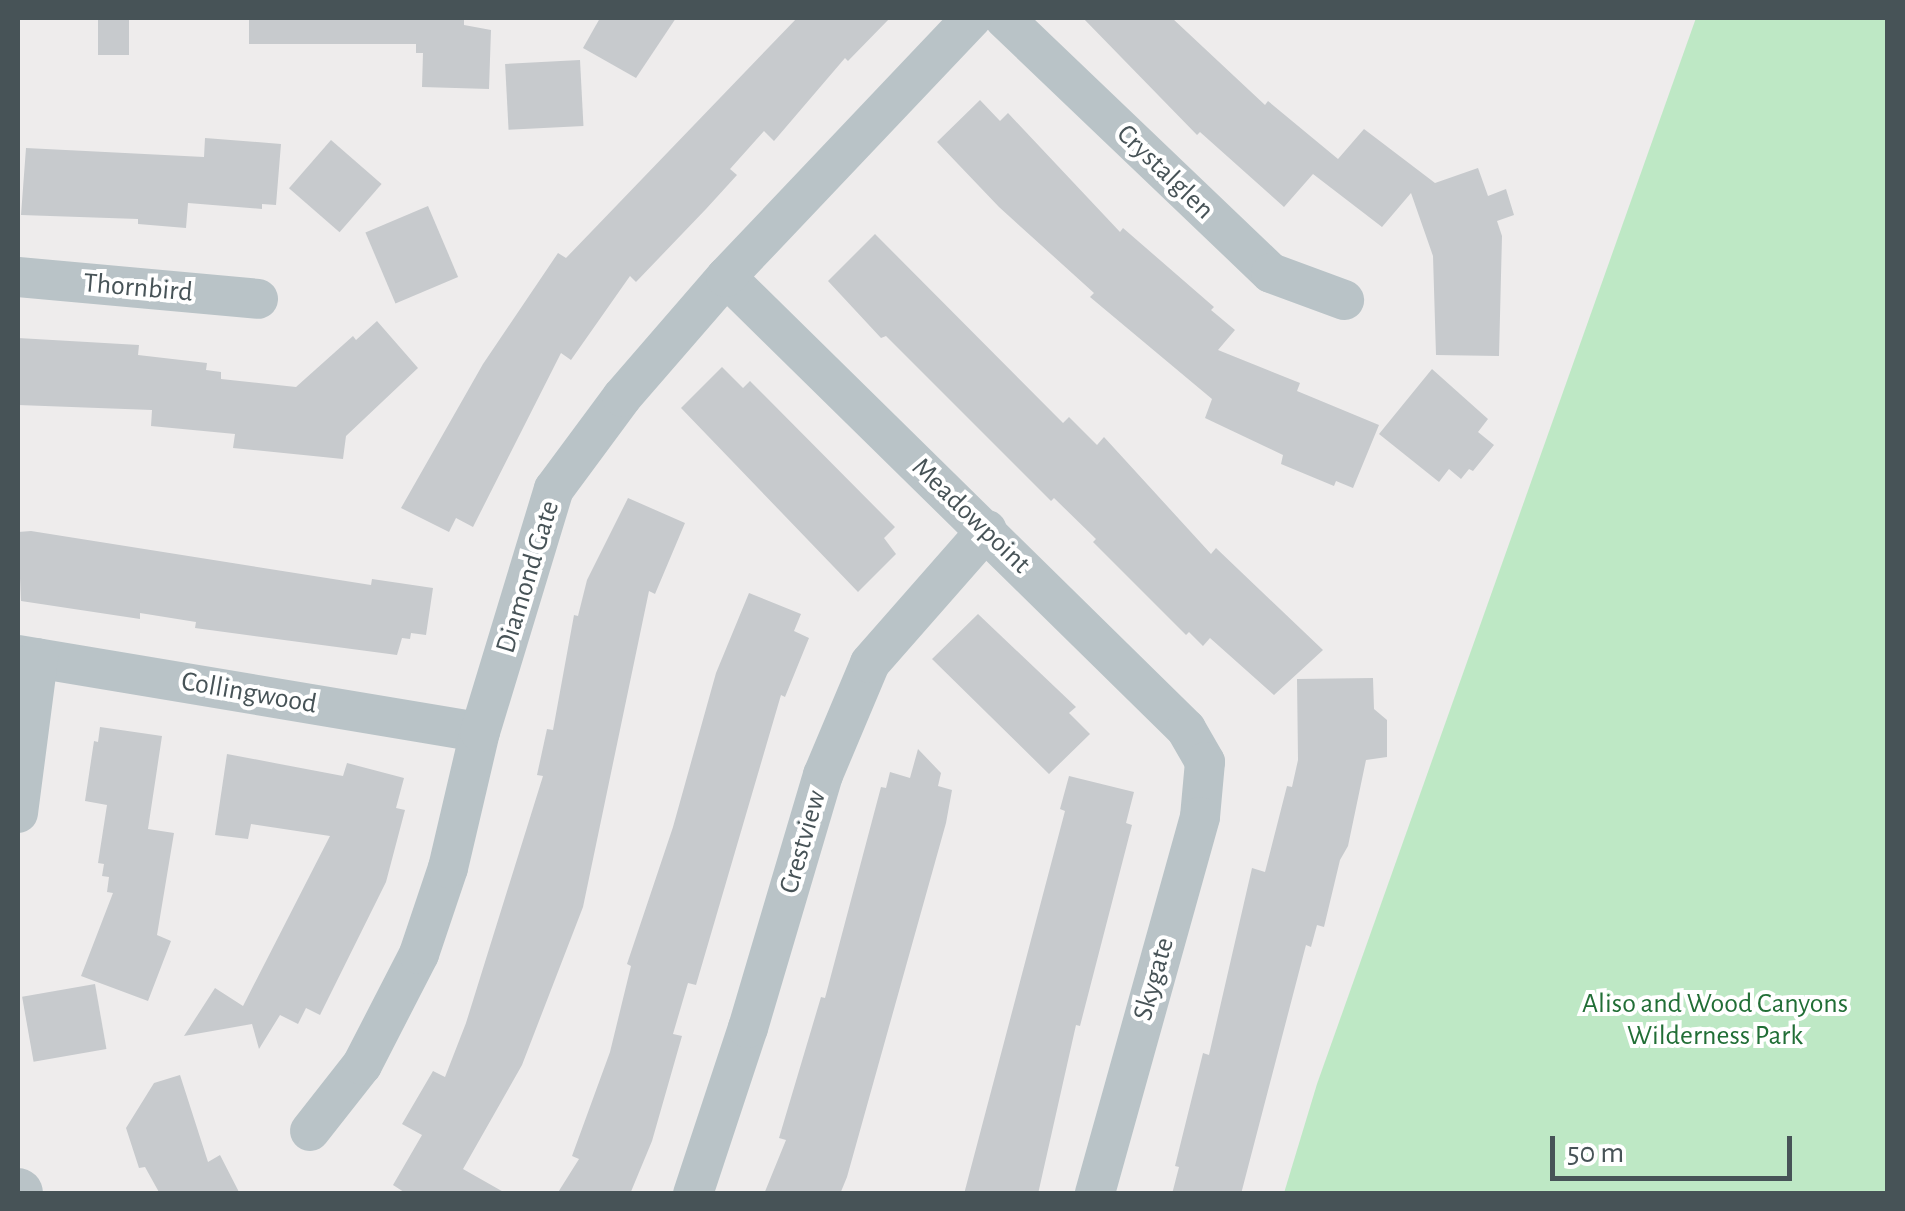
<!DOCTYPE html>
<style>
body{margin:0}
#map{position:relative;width:1905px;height:1211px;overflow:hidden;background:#eeecec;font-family:"Alegreya Sans",sans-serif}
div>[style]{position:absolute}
.green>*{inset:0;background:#bee8c5}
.building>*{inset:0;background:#c7cacd;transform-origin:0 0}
.minor>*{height:40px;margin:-20px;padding:0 20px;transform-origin:20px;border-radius:20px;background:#b9c3c7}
.tertiary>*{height:50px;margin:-25px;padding:0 25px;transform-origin:25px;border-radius:25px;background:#b9c3c7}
span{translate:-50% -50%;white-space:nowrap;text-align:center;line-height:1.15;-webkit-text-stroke:8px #fff;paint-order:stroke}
.street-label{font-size:28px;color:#475357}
.park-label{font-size:28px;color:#216e36}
.frame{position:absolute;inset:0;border:20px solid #475357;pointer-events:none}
.scale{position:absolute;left:1550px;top:1136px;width:242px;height:45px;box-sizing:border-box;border:5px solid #475357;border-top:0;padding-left:12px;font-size:30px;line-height:35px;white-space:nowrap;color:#475357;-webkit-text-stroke:8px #fff;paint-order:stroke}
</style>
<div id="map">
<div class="green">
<i style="clip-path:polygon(1696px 18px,1887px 18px,1887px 1193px,1284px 1193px,1317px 1084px)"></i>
</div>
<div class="building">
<i style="left:98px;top:18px;width:31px;height:37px"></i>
<i style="clip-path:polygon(249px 18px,464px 18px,464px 25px,491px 30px,489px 89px,422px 87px,423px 53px,416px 53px,416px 44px,249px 44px)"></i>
<i style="clip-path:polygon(600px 18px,676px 18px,636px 78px,583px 48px)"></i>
<i style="clip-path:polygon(797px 18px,890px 18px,848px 61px,845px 58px,774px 141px,764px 131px,730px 169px,737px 175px,706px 209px,636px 282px,630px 276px,571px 360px,561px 353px,473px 527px,456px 518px,449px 532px,401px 508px,483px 364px,558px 253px,566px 258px)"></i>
<i style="clip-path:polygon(1083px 18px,1172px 18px,1265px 105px,1268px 101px,1338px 159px,1364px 129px,1435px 183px,1478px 168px,1488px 196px,1506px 189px,1514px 215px,1497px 221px,1502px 236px,1499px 356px,1436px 355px,1433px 256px,1411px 193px,1382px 227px,1313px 174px,1284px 207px,1200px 132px,1197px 135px)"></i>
<i style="left:580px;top:60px;width:66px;height:75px;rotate:87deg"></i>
<i style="clip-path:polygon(980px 100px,1000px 121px,1008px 113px,1120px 232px,1123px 228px,1214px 307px,1211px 310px,1235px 330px,1218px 350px,1300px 383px,1297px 391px,1379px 425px,1353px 488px,1336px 481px,1334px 486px,1281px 464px,1283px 455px,1205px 418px,1212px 399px,1090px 297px,1094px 293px,999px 207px,937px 142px)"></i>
<i style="clip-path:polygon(205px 138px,281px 144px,276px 205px,262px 204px,262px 209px,188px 203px,186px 228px,138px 224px,138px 219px,21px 215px,26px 148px,204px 157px)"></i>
<i style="left:331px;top:140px;width:67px;height:64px;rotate:41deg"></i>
<i style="left:428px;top:206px;width:77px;height:68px;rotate:67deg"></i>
<i style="clip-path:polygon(875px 234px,1063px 423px,1069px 417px,1097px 445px,1104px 437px,1211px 554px,1216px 548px,1323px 650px,1274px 695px,1210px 638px,1203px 646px,1189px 632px,1186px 635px,1093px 542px,1096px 539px,1054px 498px,1051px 501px,886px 336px,881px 338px,828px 281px)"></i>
<i style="clip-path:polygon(377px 321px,418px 368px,346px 436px,343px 459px,233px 448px,235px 434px,151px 426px,152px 410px,18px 405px,18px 338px,139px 345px,138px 355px,207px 363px,206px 370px,221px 372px,221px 379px,296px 387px,353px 336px,356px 340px)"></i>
<i style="clip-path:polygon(722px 367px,743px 388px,750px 381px,895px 527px,884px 538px,896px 554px,858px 592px,681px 408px)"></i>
<i style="clip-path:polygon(1432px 369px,1488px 419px,1478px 432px,1494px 445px,1473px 471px,1469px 469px,1461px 479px,1449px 469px,1439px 482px,1379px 434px)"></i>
<i style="clip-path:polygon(628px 498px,685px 523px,655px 594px,649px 591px,583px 907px,522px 1065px,463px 1169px,507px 1194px,407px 1194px,393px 1185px,422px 1135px,402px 1124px,433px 1071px,445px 1077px,466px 1023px,543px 776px,537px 775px,547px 729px,553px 730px,574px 615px,578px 616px,587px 580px)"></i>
<i style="clip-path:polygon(31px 531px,371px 585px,372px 579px,433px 588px,426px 635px,411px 633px,410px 639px,402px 638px,397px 655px,195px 628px,196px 622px,140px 613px,140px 619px,21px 601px,18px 532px)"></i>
<i style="clip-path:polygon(749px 593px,801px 614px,794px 631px,809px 638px,785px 697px,781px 695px,696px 985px,688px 983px,673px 1034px,682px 1036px,652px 1141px,630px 1194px,557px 1194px,579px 1159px,572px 1156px,610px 1052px,631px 966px,627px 964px,673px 827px,716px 673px)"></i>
<i style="clip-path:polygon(978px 614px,1076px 707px,1069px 713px,1090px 734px,1049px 774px,932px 659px)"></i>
<i style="clip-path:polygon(1373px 678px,1374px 709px,1387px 720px,1387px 757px,1366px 760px,1348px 846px,1340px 860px,1324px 927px,1317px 925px,1311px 947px,1306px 945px,1241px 1194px,1172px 1194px,1179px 1167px,1175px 1166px,1203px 1053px,1209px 1055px,1252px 868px,1265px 872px,1287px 786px,1292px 787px,1298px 760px,1297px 679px)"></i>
<i style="clip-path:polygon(100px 727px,162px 736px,148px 829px,174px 833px,157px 935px,171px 941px,148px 1001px,81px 976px,113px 893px,107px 892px,109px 877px,102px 876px,104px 864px,98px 863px,107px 805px,85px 801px,94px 741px,98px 742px)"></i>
<i style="clip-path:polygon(918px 749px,941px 773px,938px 786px,952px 790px,946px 823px,847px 1177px,840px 1194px,764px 1194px,786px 1140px,779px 1138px,821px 997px,825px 998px,881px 787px,886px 788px,890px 772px,910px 778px)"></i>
<i style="clip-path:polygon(227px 754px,343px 776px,347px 763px,404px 778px,396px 808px,405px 810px,386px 882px,320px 1015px,306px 1008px,298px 1024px,280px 1015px,259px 1049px,252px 1024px,184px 1036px,215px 988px,243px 1006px,330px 836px,251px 824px,248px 839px,215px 835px)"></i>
<i style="clip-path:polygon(1069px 776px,1134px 792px,1126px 823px,1132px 825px,1080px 1026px,1076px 1025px,1038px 1194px,964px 1194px,1065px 811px,1060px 809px)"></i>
<i style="left:95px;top:984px;width:66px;height:74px;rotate:80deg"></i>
<i style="clip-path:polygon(180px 1075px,208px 1162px,220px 1155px,240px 1194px,160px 1194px,145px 1167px,139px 1168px,126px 1128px,154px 1083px)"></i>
</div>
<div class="minor">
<i style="left:1004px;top:18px;width:369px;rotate:43.7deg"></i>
<i style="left:1271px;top:273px;width:78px;rotate:20.3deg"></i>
<i style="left:18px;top:277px;width:241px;rotate:5.2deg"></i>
<i style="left:726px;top:277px;width:645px;rotate:44.5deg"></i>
<i style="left:1186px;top:729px;width:38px;rotate:60deg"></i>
<i style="left:1205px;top:762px;width:55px;rotate:95.2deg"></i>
<i style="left:1200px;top:817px;width:391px;rotate:105.6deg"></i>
<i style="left:18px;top:655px;width:468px;rotate:9.5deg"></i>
<i style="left:18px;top:813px;width:156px;rotate:-82.6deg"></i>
<i style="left:310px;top:1131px;width:84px;rotate:-51.8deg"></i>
<i style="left:362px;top:1065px;width:125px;rotate:-62.8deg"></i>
<i style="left:419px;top:954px;width:91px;rotate:-71.4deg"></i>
<i style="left:448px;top:868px;width:140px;rotate:-76.8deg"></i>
<i style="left:480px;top:732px;width:254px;rotate:-73.1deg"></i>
<i style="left:554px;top:489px;width:114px;rotate:-53.5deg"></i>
<i style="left:622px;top:397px;width:159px;rotate:-49.1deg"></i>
<i style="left:726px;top:277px;width:357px;rotate:-46.5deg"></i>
<i style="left:693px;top:1194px;width:175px;rotate:-71.7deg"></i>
<i style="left:748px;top:1028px;width:264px;rotate:-73.5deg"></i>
<i style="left:823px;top:775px;width:121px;rotate:-67.2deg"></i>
<i style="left:870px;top:663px;width:177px;rotate:-48.7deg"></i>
</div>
<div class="tertiary">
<i style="left:18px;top:1193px;width:1px;rotate:90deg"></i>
</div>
<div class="street-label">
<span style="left:1165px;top:172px;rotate:44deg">Crystalglen</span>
<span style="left:138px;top:288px;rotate:5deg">Thornbird</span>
<span style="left:971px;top:516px;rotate:44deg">Meadowpoint</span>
<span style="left:528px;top:577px;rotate:-73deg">Diamond Gate</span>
<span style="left:249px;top:693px;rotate:10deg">Collingwood</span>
<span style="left:803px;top:842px;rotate:-74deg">Crestview</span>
<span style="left:1154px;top:979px;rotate:-74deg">Skygate</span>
</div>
<div class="park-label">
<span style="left:1715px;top:1020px">Aliso and Wood Canyons<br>Wilderness Park</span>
</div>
<div class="frame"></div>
<div class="scale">50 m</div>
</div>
